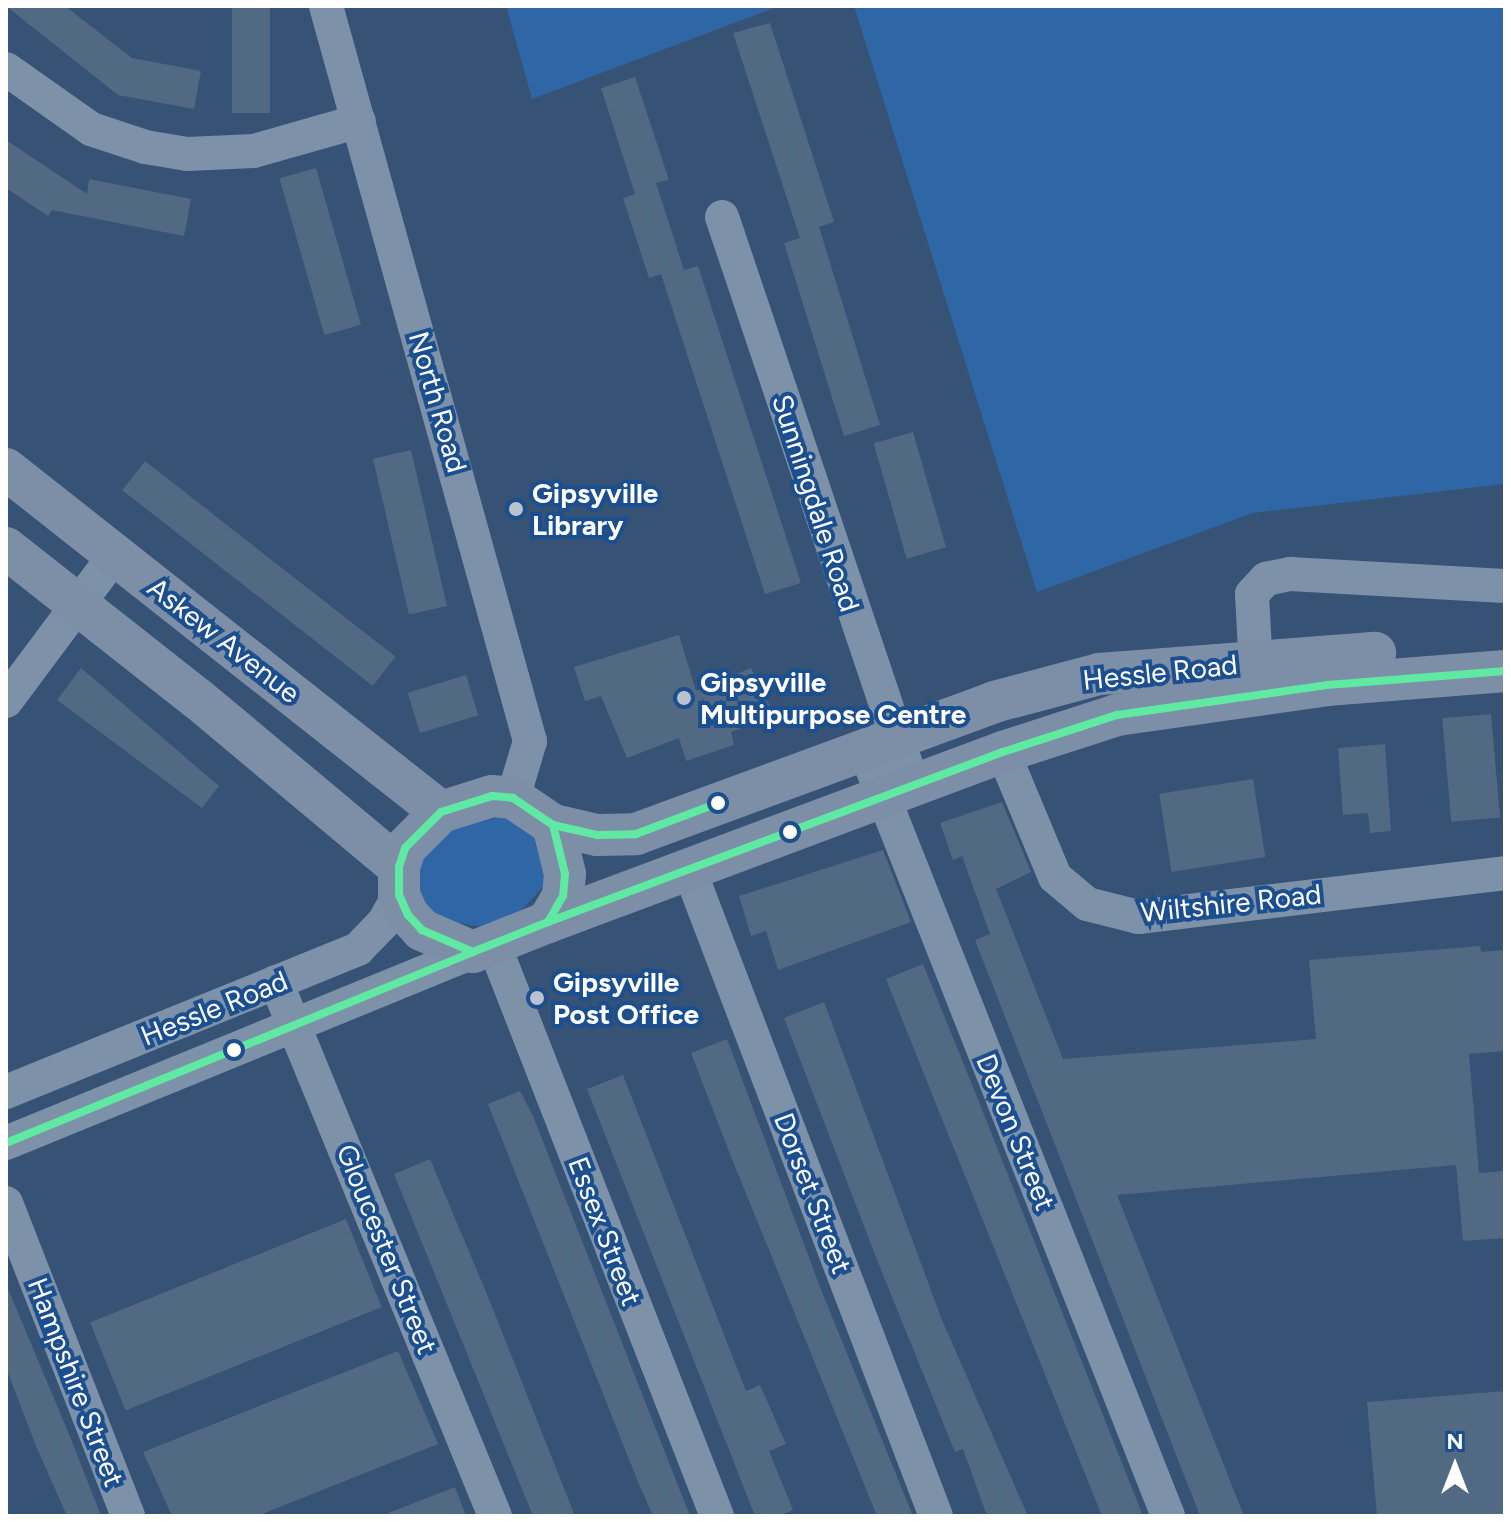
<!DOCTYPE html>
<style>
body{margin:0}
#map{position:relative;width:1511px;height:1522px;overflow:hidden;background:#365274;font-family:Figtree,sans-serif}
div>[style]{position:absolute}
.green>*{inset:0;background:#2f66a5}
.building>*{inset:0;background:#526984;transform-origin:0 0}
.minor>*{height:34px;margin:-17px;padding:0 17px;transform-origin:17px;border-radius:17px;background:#7d92a8}
.major>*{height:42px;margin:-21px;padding:0 21px;transform-origin:21px;border-radius:21px;background:#7d8ea7}
.bus-1>*{height:8px;margin:-4px;padding:0 4px;transform-origin:4px;border-radius:4px;background:#60e9a3}
.dots>*{width:22px;height:22px;translate:-50% -50%;box-sizing:border-box;border:4px solid #1b4f8f;border-radius:50%}
span{translate:-50% -50%;white-space:nowrap;text-align:center;line-height:1.15;-webkit-text-stroke:8px #1b4f8f;paint-order:stroke}
.street-label{font-size:28px;color:#fff}
.poi-label{font-size:28px;color:#fff;font-weight:700}
.left{translate:0 -50%;text-align:left}
.frame{position:absolute;inset:0;border:8px solid #fff;pointer-events:none}
.north{position:absolute;left:1415px;top:1426px;width:80px;height:80px;-webkit-text-stroke:6px #1b4f8f;paint-order:stroke;rotate:0deg;font-size:22px;font-weight:700;line-height:32px;text-align:center;color:#fff}
.north::after{content:'';display:block;margin:auto;width:28px;height:36px;background:#fff;clip-path:polygon(50% 0,100% 100%,50% 72%,0 100%)}
</style>
<div id="map">
<div class="green">
<i style="clip-path:polygon(506px 6px,779px 6px,532px 99px)"></i>
<i style="clip-path:polygon(854px 6px,1505px 6px,1505px 484px,1253px 513px,1037px 592px)"></i>
<i style="clip-path:polygon(507px 816px,544px 841px,548px 882px,514px 918px,484px 927px,438px 920px,422px 905px,417px 866px,447px 828px)"></i>
</div>
<div class="building">
<i style="clip-path:polygon(6px 6px,65px 6px,132px 58px,201px 71px,194px 109px,118px 95px)"></i>
<i style="left:232px;top:6px;width:38px;height:107px"></i>
<i style="clip-path:polygon(770px 23px,834px 222px,819px 227px,880px 425px,844px 436px,784px 243px,800px 238px,733px 33px)"></i>
<i style="clip-path:polygon(635px 77px,669px 180px,656px 183px,684px 270px,698px 266px,801px 583px,765px 594px,661px 274px,649px 278px,623px 198px,635px 194px,601px 88px)"></i>
<i style="clip-path:polygon(6px 140px,87px 194px,89px 179px,191px 199px,184px 236px,52px 210px,48px 216px,6px 188px)"></i>
<i style="left:316px;top:168px;width:163px;height:38px;rotate:74deg"></i>
<i style="left:913px;top:432px;width:120px;height:41px;rotate:74deg"></i>
<i style="left:411px;top:450px;width:160px;height:39px;rotate:77deg"></i>
<i style="left:145px;top:461px;width:318px;height:37px;rotate:38deg"></i>
<i style="clip-path:polygon(679px 635px,696px 691px,751px 668px,775px 716px,731px 732px,734px 745px,686px 761px,679px 738px,627px 758px,601px 696px,585px 701px,574px 667px)"></i>
<i style="clip-path:polygon(81px 668px,219px 786px,202px 808px,57px 700px)"></i>
<i style="left:466px;top:675px;width:42px;height:61px;rotate:73deg"></i>
<i style="left:1491px;top:714px;width:104px;height:49px;rotate:85deg"></i>
<i style="clip-path:polygon(1385px 744px,1391px 831px,1370px 833px,1368px 813px,1343px 815px,1338px 748px)"></i>
<i style="left:1253px;top:779px;width:79px;height:95px;rotate:81deg"></i>
<i style="clip-path:polygon(1002px 802px,1031px 872px,996px 889px,1063px 1059px,1316px 1039px,1309px 960px,1480px 946px,1481px 952px,1505px 950px,1505px 1051px,1469px 1054px,1479px 1173px,1505px 1171px,1505px 1238px,1463px 1241px,1456px 1165px,1117px 1195px,1244px 1516px,1200px 1516px,975px 940px,990px 934px,962px 856px,953px 860px,940px 823px)"></i>
<i style="clip-path:polygon(883px 850px,911px 922px,778px 970px,766px 931px,751px 936px,739px 896px)"></i>
<i style="clip-path:polygon(923px 964px,971px 1082px,1143px 1516px,1102px 1516px,940px 1114px,886px 979px)"></i>
<i style="clip-path:polygon(824px 1002px,942px 1320px,1028px 1516px,987px 1516px,963px 1449px,955px 1452px,879px 1265px,784px 1018px)"></i>
<i style="clip-path:polygon(727px 1039px,820px 1287px,913px 1516px,877px 1516px,730px 1154px,691px 1053px)"></i>
<i style="clip-path:polygon(623px 1075px,746px 1391px,760px 1385px,786px 1444px,769px 1451px,793px 1510px,779px 1516px,755px 1516px,587px 1089px)"></i>
<i style="clip-path:polygon(520px 1091px,533px 1116px,690px 1516px,653px 1516px,638px 1482px,488px 1104px)"></i>
<i style="clip-path:polygon(430px 1159px,489px 1299px,575px 1516px,533px 1516px,394px 1174px)"></i>
<i style="left:346px;top:1219px;width:95px;height:276px;rotate:68deg"></i>
<i style="clip-path:polygon(6px 1284px,71px 1439px,101px 1516px,67px 1516px,36px 1446px,6px 1368px)"></i>
<i style="clip-path:polygon(398px 1351px,438px 1444px,257px 1516px,172px 1516px,143px 1452px)"></i>
<i style="clip-path:polygon(1505px 1391px,1505px 1516px,1377px 1516px,1367px 1402px)"></i>
<i style="clip-path:polygon(455px 1487px,466px 1516px,386px 1516px,386px 1514px)"></i>
</div>
<div class="minor">
<i style="left:326px;top:6px;width:763px;rotate:74.49deg"></i>
<i style="left:530px;top:741px;width:59px;rotate:106.6deg"></i>
<i style="left:6px;top:69px;width:104px;rotate:35.2deg"></i>
<i style="left:91px;top:129px;width:57px;rotate:18.4deg"></i>
<i style="left:145px;top:147px;width:43px;rotate:9.5deg"></i>
<i style="left:187px;top:154px;width:67px;rotate:-2.6deg"></i>
<i style="left:254px;top:151px;width:109px;rotate:-15.9deg"></i>
<i style="left:722px;top:217px;width:602px;rotate:71.41deg"></i>
<i style="left:1257px;top:687px;width:93px;rotate:-93.1deg"></i>
<i style="left:1252px;top:594px;width:21px;rotate:-47deg"></i>
<i style="left:1266px;top:579px;width:25px;rotate:-12deg"></i>
<i style="left:1290px;top:574px;width:215px;rotate:3.2deg"></i>
<i style="left:6px;top:701px;width:182px;rotate:-53.3deg"></i>
<i style="left:864px;top:748px;width:826px;rotate:68.4deg"></i>
<i style="left:1003px;top:752px;width:135px;rotate:67.4deg"></i>
<i style="left:1055px;top:877px;width:42px;rotate:40.2deg"></i>
<i style="left:1087px;top:904px;width:53px;rotate:14.3deg"></i>
<i style="left:1138px;top:917px;width:370px;rotate:-6.8deg"></i>
<i style="left:689px;top:869px;width:693px;rotate:69.11deg"></i>
<i style="left:494px;top:945px;width:613px;rotate:68.67deg"></i>
<i style="left:276px;top:982px;width:577px;rotate:67.7deg"></i>
<i style="left:6px;top:1092px;width:380px;rotate:-22.1deg"></i>
<i style="left:358px;top:949px;width:37px;rotate:-46deg"></i>
<i style="left:384px;top:922px;width:31px;rotate:-61deg"></i>
<i style="left:6px;top:1143px;width:505px;rotate:-22.24deg"></i>
<i style="left:6px;top:1203px;width:336px;rotate:68.7deg"></i>
</div>
<div class="major">
<i style="left:6px;top:469px;width:554px;rotate:38.26deg"></i>
<i style="left:6px;top:548px;width:244px;rotate:38.2deg"></i>
<i style="left:198px;top:699px;width:262px;rotate:39.9deg"></i>
<i style="left:492px;top:796px;width:21px;rotate:5deg"></i>
<i style="left:513px;top:798px;width:48px;rotate:34deg"></i>
<i style="left:553px;top:825px;width:50px;rotate:76.2deg"></i>
<i style="left:565px;top:874px;width:22px;rotate:95deg"></i>
<i style="left:563px;top:896px;width:30px;rotate:120deg"></i>
<i style="left:548px;top:922px;width:81px;rotate:158.2deg"></i>
<i style="left:473px;top:952px;width:56px;rotate:-156.7deg"></i>
<i style="left:422px;top:930px;width:21px;rotate:-133deg"></i>
<i style="left:408px;top:915px;width:22px;rotate:-114deg"></i>
<i style="left:399px;top:895px;width:28px;rotate:-90deg"></i>
<i style="left:399px;top:867px;width:20px;rotate:-72deg"></i>
<i style="left:405px;top:848px;width:51px;rotate:-45deg"></i>
<i style="left:441px;top:812px;width:53px;rotate:-17.4deg"></i>
<i style="left:553px;top:825px;width:45px;rotate:12.8deg"></i>
<i style="left:597px;top:835px;width:39px;rotate:-1deg"></i>
<i style="left:636px;top:834px;width:382px;rotate:-20.2deg"></i>
<i style="left:994px;top:702px;width:109px;rotate:-14.9deg"></i>
<i style="left:1099px;top:674px;width:277px;rotate:-4.4deg"></i>
<i style="left:548px;top:922px;width:486px;rotate:-20.5deg"></i>
<i style="left:1003px;top:752px;width:120px;rotate:-18deg"></i>
<i style="left:1117px;top:715px;width:212px;rotate:-8.1deg"></i>
<i style="left:1327px;top:685px;width:179px;rotate:-4.5deg"></i>
</div>
<div class="bus-1">
<i style="left:492px;top:796px;width:21px;rotate:5deg"></i>
<i style="left:513px;top:798px;width:48px;rotate:34deg"></i>
<i style="left:553px;top:825px;width:50px;rotate:76.2deg"></i>
<i style="left:565px;top:874px;width:22px;rotate:95deg"></i>
<i style="left:563px;top:896px;width:30px;rotate:120deg"></i>
<i style="left:548px;top:922px;width:81px;rotate:158.2deg"></i>
<i style="left:473px;top:952px;width:56px;rotate:-156.7deg"></i>
<i style="left:422px;top:930px;width:21px;rotate:-133deg"></i>
<i style="left:408px;top:915px;width:22px;rotate:-114deg"></i>
<i style="left:399px;top:895px;width:28px;rotate:-90deg"></i>
<i style="left:399px;top:867px;width:20px;rotate:-72deg"></i>
<i style="left:405px;top:848px;width:51px;rotate:-45deg"></i>
<i style="left:441px;top:812px;width:53px;rotate:-17.4deg"></i>
<i style="left:553px;top:825px;width:45px;rotate:12.8deg"></i>
<i style="left:597px;top:835px;width:39px;rotate:-1deg"></i>
<i style="left:636px;top:834px;width:88px;rotate:-20.7deg"></i>
<i style="left:548px;top:922px;width:486px;rotate:-20.5deg"></i>
<i style="left:1003px;top:752px;width:120px;rotate:-18deg"></i>
<i style="left:1117px;top:715px;width:212px;rotate:-8.1deg"></i>
<i style="left:1327px;top:685px;width:179px;rotate:-4.5deg"></i>
<i style="left:6px;top:1143px;width:505px;rotate:-22.24deg"></i>
</div>
<div class="dots">
<i style="left:516px;top:509px;background:#b9c2ce"></i>
<i style="left:684px;top:698px;background:#b9c2ce"></i>
<i style="left:718px;top:803px;background:#fff"></i>
<i style="left:790px;top:832px;background:#fff"></i>
<i style="left:537px;top:998px;background:#b9c2ce"></i>
<i style="left:234px;top:1050px;background:#fff"></i>
</div>
<div class="street-label">
<span style="left:438px;top:402px;rotate:74deg">North Road</span>
<span style="left:816px;top:503px;rotate:72deg">Sunningdale Road</span>
<span style="left:224px;top:640px;rotate:38deg">Askew Avenue</span>
<span style="left:1160px;top:672px;rotate:-6deg">Hessle Road</span>
<span style="left:1231px;top:903px;rotate:-6deg">Wiltshire Road</span>
<span style="left:214px;top:1008px;rotate:-22deg">Hessle Road</span>
<span style="left:1016px;top:1132px;rotate:68deg">Devon Street</span>
<span style="left:813px;top:1193px;rotate:69deg">Dorset Street</span>
<span style="left:605px;top:1231px;rotate:69deg">Essex Street</span>
<span style="left:387px;top:1249px;rotate:68deg">Gloucester Street</span>
<span style="left:76px;top:1382px;rotate:69deg">Hampshire Street</span>
</div>
<div class="poi-label">
<span class="left" style="left:532px;top:509px">Gipsyville<br>Library</span>
<span class="left" style="left:700px;top:698px">Gipsyville<br>Multipurpose Centre</span>
<span class="left" style="left:553px;top:998px">Gipsyville<br>Post Office</span>
</div>
<div class="frame"></div>
<div class="north">N</div>
</div>
